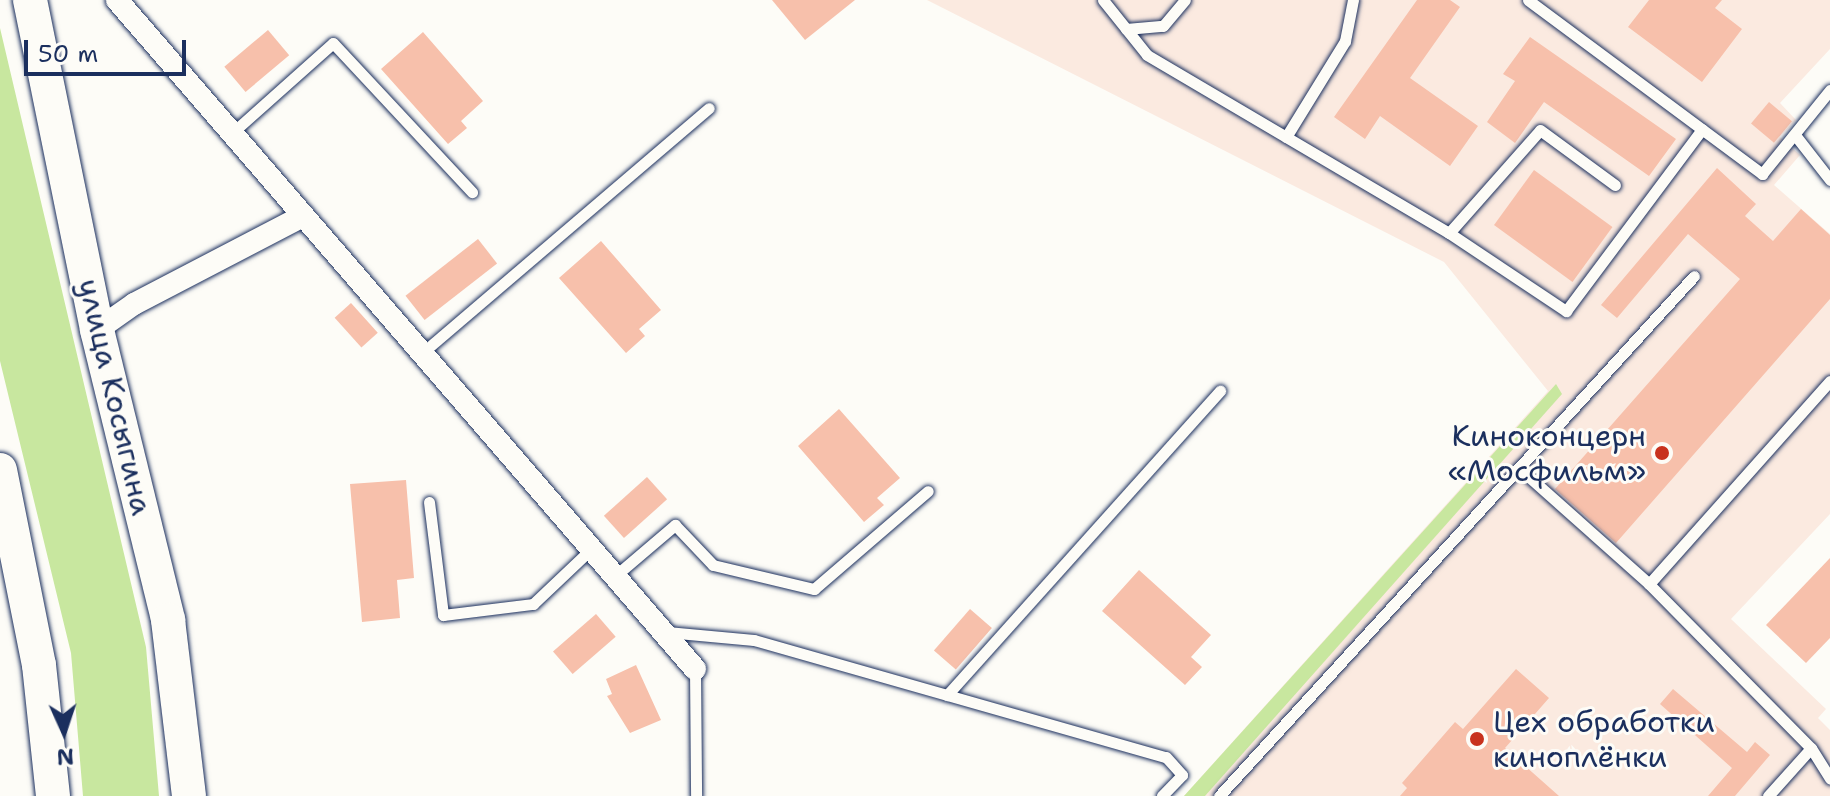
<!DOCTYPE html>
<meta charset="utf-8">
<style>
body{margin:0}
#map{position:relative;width:1830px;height:796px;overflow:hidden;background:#fdfcf7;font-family:"Shantell Sans",sans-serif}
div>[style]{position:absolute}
.built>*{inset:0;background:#fbeae0}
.green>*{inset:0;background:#c8e79f}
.building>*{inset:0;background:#f7c0ab;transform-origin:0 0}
.roads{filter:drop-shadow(0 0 2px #1b2f5e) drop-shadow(0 0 2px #1b2f5e)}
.lane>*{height:11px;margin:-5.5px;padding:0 5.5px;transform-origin:5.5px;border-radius:5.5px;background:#fdfcf7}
.street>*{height:22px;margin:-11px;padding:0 11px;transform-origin:11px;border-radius:11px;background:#fdfcf7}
.primary>*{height:34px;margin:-17px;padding:0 17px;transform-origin:17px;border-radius:17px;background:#fdfcf7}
.dots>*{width:22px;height:22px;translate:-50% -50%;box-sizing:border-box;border:4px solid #fdfcf7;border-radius:50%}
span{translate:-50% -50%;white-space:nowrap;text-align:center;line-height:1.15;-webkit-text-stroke:6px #fdfcf7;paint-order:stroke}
.street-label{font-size:30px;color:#1b2f5e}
.poi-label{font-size:30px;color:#1b2f5e}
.right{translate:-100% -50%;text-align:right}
.left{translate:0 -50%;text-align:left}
.north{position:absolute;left:24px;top:692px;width:80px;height:80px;-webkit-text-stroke:6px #fdfcf7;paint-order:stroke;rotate:177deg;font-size:22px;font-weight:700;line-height:32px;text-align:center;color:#1b2f5e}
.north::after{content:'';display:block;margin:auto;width:28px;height:36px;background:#1b2f5e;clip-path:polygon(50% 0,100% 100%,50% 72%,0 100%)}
.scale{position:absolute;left:24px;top:40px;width:162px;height:36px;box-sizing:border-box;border:4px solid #1b2f5e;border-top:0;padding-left:10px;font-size:24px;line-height:28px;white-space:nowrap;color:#1b2f5e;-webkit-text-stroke:6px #fdfcf7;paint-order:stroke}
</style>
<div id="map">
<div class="built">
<i style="clip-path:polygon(927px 0,1830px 0,1830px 49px,1780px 103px,1796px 120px,1780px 137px,1800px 155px,1774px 185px,1830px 234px,1830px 514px,1731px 619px,1826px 709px,1818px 718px,1830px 730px,1830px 796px,1184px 796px,1548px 391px,1444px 262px)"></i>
</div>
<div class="green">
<i style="clip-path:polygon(0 28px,146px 647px,159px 796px,83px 796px,71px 653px,0 361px)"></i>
<i style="clip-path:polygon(1556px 384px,1562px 394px,1205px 796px,1184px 796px)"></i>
</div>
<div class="building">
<i style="clip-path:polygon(772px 0,855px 0,805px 40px)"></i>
<i style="clip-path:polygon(1417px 0,1450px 0,1460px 7px,1410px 78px,1478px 126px,1450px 166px,1380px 116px,1365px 139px,1334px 117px)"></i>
<i style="clip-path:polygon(1649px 0,1722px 0,1715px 8px,1742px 29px,1702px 82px,1628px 27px)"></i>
<i style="left:268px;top:30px;width:33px;height:57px;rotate:50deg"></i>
<i style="clip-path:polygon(423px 32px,483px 101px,461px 121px,467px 128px,448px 144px,381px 69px)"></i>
<i style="clip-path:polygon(1530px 37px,1676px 139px,1649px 176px,1544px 102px,1515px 143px,1487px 122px,1515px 81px,1503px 74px)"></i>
<i style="left:1769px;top:102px;width:30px;height:28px;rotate:40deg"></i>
<i style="clip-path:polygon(1717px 168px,1756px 204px,1745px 216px,1773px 241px,1801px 209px,1830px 235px,1830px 299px,1616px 543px,1555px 489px,1740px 279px,1688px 234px,1617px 318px,1601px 305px)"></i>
<i style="left:1534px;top:170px;width:97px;height:68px;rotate:36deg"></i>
<i style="left:478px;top:239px;width:31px;height:92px;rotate:52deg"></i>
<i style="clip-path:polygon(601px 241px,661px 310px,639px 329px,645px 336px,626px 353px,559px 278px)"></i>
<i style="left:351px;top:303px;width:40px;height:22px;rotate:48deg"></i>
<i style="clip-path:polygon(839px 409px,900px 478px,877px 498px,884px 505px,864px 522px,798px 446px)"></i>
<i style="left:647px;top:477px;width:30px;height:58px;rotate:48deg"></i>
<i style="clip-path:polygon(406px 480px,414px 578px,397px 580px,400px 618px,362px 622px,350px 484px)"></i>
<i style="clip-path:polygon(1830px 558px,1830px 638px,1806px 663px,1766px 625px)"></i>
<i style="clip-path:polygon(1139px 570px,1211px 635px,1191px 657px,1202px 667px,1185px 685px,1102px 611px)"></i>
<i style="left:970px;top:609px;width:29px;height:55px;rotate:41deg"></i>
<i style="left:596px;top:614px;width:30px;height:57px;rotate:49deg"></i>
<i style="clip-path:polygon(636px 665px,661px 720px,630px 733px,607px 696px,612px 694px,606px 679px)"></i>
<i style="clip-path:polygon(1516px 669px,1549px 698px,1505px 748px,1559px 796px,1400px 796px,1407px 788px,1402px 783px,1455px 722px,1463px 729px)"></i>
<i style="clip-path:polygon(1673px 689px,1747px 752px,1755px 742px,1770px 755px,1735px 796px,1708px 796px,1732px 768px,1660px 704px)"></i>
</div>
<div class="roads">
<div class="lane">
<i style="left:1103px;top:0;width:70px;rotate:51.3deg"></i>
<i style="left:1147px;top:55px;width:351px;rotate:30.5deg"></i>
<i style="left:1449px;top:233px;width:141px;rotate:33.7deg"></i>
<i style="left:1566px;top:311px;width:227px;rotate:-53.2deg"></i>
<i style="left:1528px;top:0;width:292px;rotate:36.6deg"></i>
<i style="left:1762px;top:174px;width:108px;rotate:-51deg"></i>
<i style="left:1126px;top:29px;width:37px;rotate:-5deg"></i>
<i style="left:1163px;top:26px;width:34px;rotate:-50deg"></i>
<i style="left:232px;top:133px;width:135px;rotate:-41.7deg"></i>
<i style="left:333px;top:43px;width:204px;rotate:47deg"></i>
<i style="left:1795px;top:135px;width:57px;rotate:52.1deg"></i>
<i style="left:1286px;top:137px;width:113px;rotate:-58.4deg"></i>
<i style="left:1345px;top:41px;width:42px;rotate:-79deg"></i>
<i style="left:1449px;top:233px;width:137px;rotate:-48.5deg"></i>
<i style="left:1540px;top:130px;width:93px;rotate:36.3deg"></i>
<i style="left:422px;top:353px;width:377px;rotate:-40.5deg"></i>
<i style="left:1519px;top:468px;width:174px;rotate:41.7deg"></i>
<i style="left:1649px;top:584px;width:231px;rotate:45.4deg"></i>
<i style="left:1811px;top:748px;width:36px;rotate:58deg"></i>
<i style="left:429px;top:502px;width:114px;rotate:82.9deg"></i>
<i style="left:443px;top:615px;width:91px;rotate:-7deg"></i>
<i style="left:533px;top:604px;width:80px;rotate:-43.5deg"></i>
<i style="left:615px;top:576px;width:79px;rotate:-40.4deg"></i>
<i style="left:675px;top:525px;width:55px;rotate:46.5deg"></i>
<i style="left:713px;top:565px;width:104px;rotate:13.4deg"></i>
<i style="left:814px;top:589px;width:150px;rotate:-40.7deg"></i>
<i style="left:1649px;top:584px;width:272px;rotate:-48.3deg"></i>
<i style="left:667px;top:632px;width:87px;rotate:5.3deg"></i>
<i style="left:754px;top:640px;width:428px;rotate:15.9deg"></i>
<i style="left:1166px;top:757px;width:24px;rotate:48deg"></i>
<i style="left:1182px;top:775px;width:29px;rotate:134deg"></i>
<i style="left:695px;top:669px;width:127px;rotate:89.5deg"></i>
<i style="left:947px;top:695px;width:409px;rotate:-48.1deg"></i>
<i style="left:1219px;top:796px;width:704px;rotate:-47.59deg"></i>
<i style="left:1768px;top:796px;width:64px;rotate:-48.1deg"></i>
</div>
<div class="street">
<i style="left:117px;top:0;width:884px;rotate:49.17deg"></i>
<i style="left:97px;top:330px;width:45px;rotate:-35.1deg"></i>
<i style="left:134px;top:304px;width:191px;rotate:-27.5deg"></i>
</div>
<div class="primary">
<i style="left:30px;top:0;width:337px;rotate:78.5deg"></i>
<i style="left:97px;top:330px;width:299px;rotate:76.2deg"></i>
<i style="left:168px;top:620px;width:177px;rotate:83.2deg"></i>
<i style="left:0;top:470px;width:199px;rotate:78.7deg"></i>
<i style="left:39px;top:665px;width:132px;rotate:83.9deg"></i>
</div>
</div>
<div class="dots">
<i style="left:1662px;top:453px;background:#c8321e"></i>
<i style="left:1477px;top:739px;background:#c8321e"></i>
</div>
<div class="street-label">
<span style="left:115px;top:397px;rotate:77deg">улица Косыгина</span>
</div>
<div class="poi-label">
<span class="right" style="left:1646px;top:453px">Киноконцерн<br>«Мосфильм»</span>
<span class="left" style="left:1493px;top:739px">Цех обработки<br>киноплёнки</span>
</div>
<div class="north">N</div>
<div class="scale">50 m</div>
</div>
